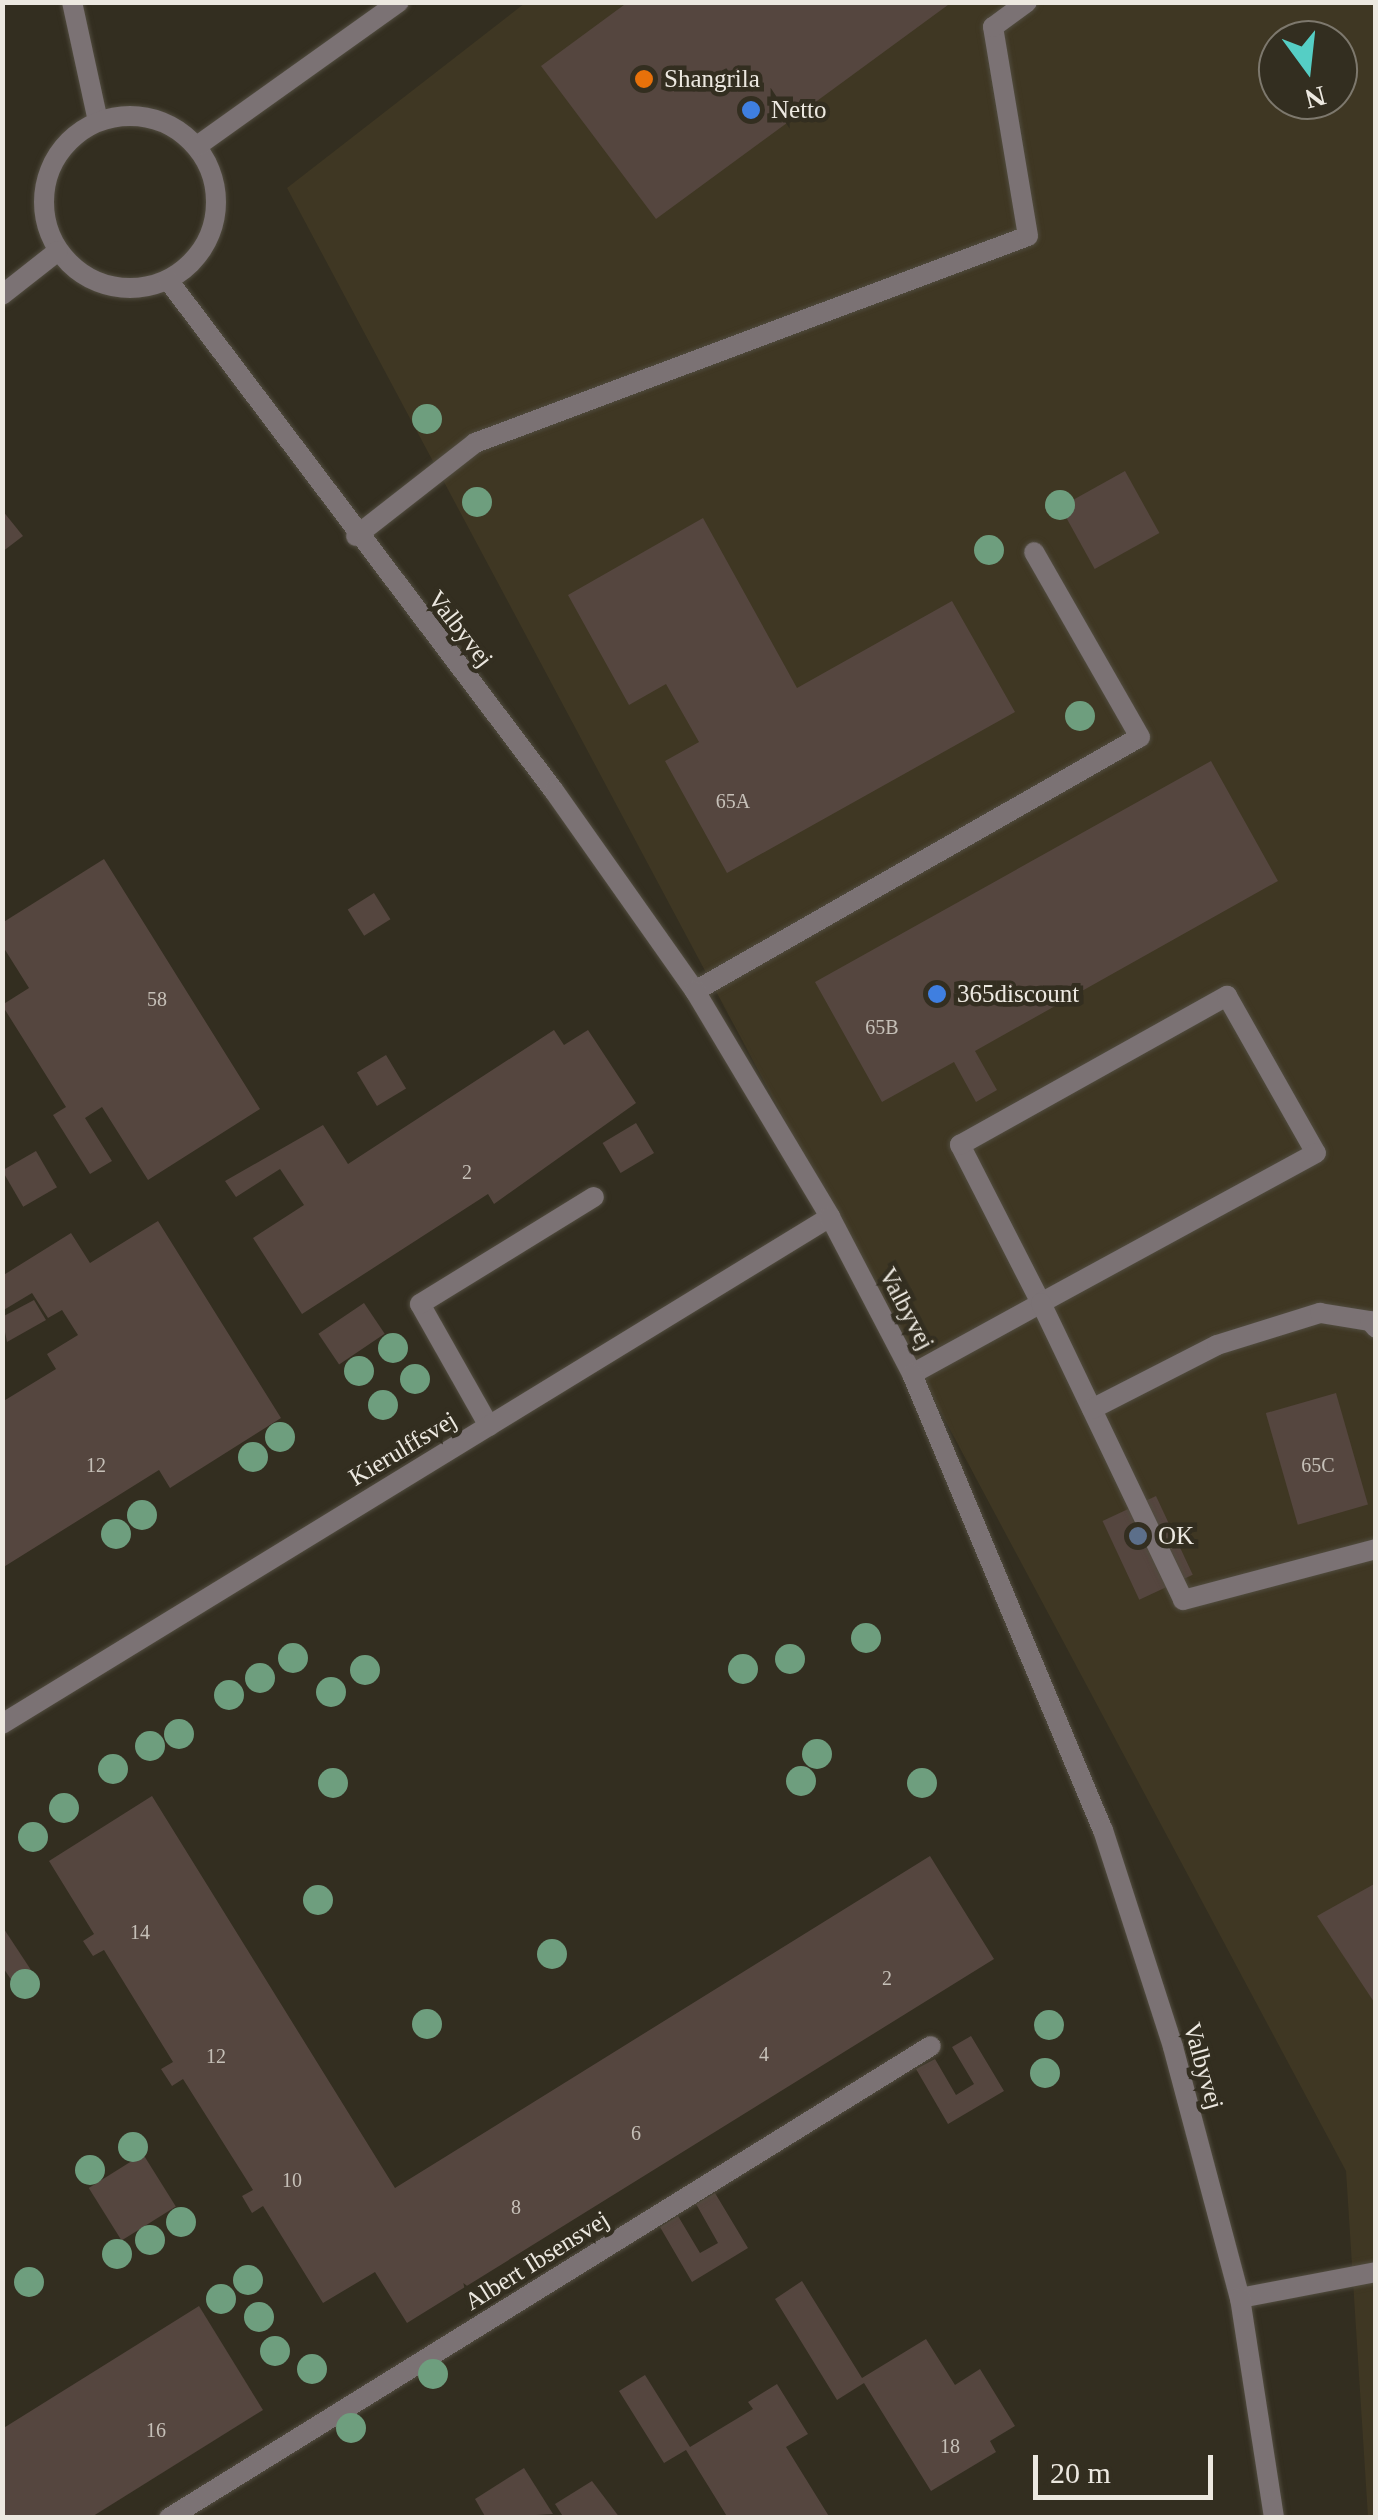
<!DOCTYPE html>
<style>
body{margin:0}
#map{position:relative;width:1378px;height:2520px;overflow:hidden;background:#332e20;font-family:"Times New Roman",serif}
div>[style]{position:absolute}
.built>*{inset:0;background:#3f3723}
.building>*{inset:0;background:#55463f;transform-origin:0 0}
.roads{filter:drop-shadow(0 0 2px #514c3f) drop-shadow(0 0 2px #514c3f)}
.service>*{height:20px;margin:-10px;padding:0 10px;transform-origin:10px;border-radius:10px;background:#7b7274}
.minor>*{height:20px;margin:-10px;padding:0 10px;transform-origin:10px;border-radius:10px;background:#7b7274}
.tertiary>*{height:20px;margin:-10px;padding:0 10px;transform-origin:10px;border-radius:10px;background:#7b7274}
.tertiary>.ring{margin:-10px;padding:0;box-sizing:content-box;background:none;border:20px solid #7b7274;border-radius:50%}
.trees>*{width:30px;height:30px;margin:-15px;border-radius:50%;background:#6e9e7e}
.dots>*{width:28px;height:28px;translate:-50% -50%;box-sizing:border-box;border:5px solid #332e20;border-radius:50%}
span{translate:-50% -50%;white-space:nowrap;text-align:center;line-height:1.15;-webkit-text-stroke:9px #332e20;paint-order:stroke}
.number-label{font-size:20px;color:#c6c0b8}
.number-label span{-webkit-text-stroke-width:0}
.poi-label{font-size:25px;color:#ece8e0}
.left{translate:0 -50%;text-align:left}
.street-label{font-size:25px;color:#ece8e0}
.frame{position:absolute;inset:0;border:5px solid #ece8e0;pointer-events:none}
.north{position:absolute;left:1258px;top:20px;width:100px;height:100px;box-sizing:border-box;background:#332e20;border:2px solid #7d786d;border-radius:50%;rotate:165deg;font-size:28px;font-weight:700;line-height:40px;text-align:center;color:#ece8e0}
.north::after{content:'';display:block;margin:auto;width:35px;height:45px;background:#55cec5;clip-path:polygon(50% 0,100% 100%,50% 72%,0 100%)}
.scale{position:absolute;left:1033px;top:2455px;width:180px;height:45px;box-sizing:border-box;border:5px solid #ece8e0;border-top:0;padding-left:12px;font-size:30px;line-height:35px;white-space:nowrap;color:#ece8e0;-webkit-text-stroke:8px #332e20;paint-order:stroke}
</style>
<div id="map">
<div class="built">
<i style="clip-path:polygon(evenodd,525px 3px,1375px 3px,1375px 2517px,1368px 2517px,1346px 2171px,287px 188px,525px 3px,1278px 40px,1338px 40px,1338px 100px,1278px 100px,1278px 40px)"></i>
</div>
<div class="building">
<i style="clip-path:polygon(628px 2px,952px 2px,656px 219px,541px 66px)"></i>
<i style="left:1125px;top:471px;width:71px;height:74px;rotate:61deg"></i>
<i style="clip-path:polygon(2px 510px,23px 536px,2px 552px)"></i>
<i style="clip-path:polygon(703px 518px,797px 688px,952px 601px,1015px 712px,727px 873px,665px 761px,699px 742px,666px 684px,629px 705px,568px 595px)"></i>
<i style="clip-path:polygon(1211px 761px,1278px 881px,975px 1051px,997px 1090px,976px 1102px,954px 1062px,882px 1102px,815px 982px)"></i>
<i style="clip-path:polygon(104px 859px,260px 1109px,148px 1180px,102px 1107px,85px 1118px,112px 1161px,90px 1174px,53px 1115px,66px 1107px,2px 1005px,29px 988px,2px 945px,2px 923px)"></i>
<i style="left:374px;top:893px;width:31px;height:31px;rotate:58deg"></i>
<i style="clip-path:polygon(554px 1030px,564px 1045px,588px 1030px,636px 1103px,494px 1204px,488px 1194px,302px 1314px,253px 1238px,304px 1205px,280px 1169px,236px 1197px,225px 1181px,323px 1125px,348px 1164px)"></i>
<i style="left:386px;top:1055px;width:39px;height:34px;rotate:59deg"></i>
<i style="left:636px;top:1123px;width:35px;height:39px;rotate:59deg"></i>
<i style="left:36px;top:1151px;width:42px;height:39px;rotate:60deg"></i>
<i style="clip-path:polygon(158px 1221px,281px 1418px,170px 1488px,159px 1470px,2px 1568px,2px 1402px,56px 1369px,47px 1354px,78px 1335px,62px 1310px,48px 1318px,32px 1293px,2px 1311px,2px 1276px,71px 1233px,90px 1263px)"></i>
<i style="clip-path:polygon(34px 1300px,46px 1320px,7px 1342px,2px 1317px)"></i>
<i style="left:364px;top:1303px;width:37px;height:55px;rotate:56deg"></i>
<i style="left:1336px;top:1393px;width:116px;height:73px;rotate:74deg"></i>
<i style="left:1156px;top:1496px;width:87px;height:59px;rotate:65deg"></i>
<i style="clip-path:polygon(152px 1796px,395px 2188px,930px 1856px,994px 1959px,407px 2323px,375px 2272px,323px 2303px,263px 2206px,252px 2213px,242px 2196px,253px 2190px,183px 2079px,172px 2086px,161px 2069px,173px 2062px,104px 1950px,93px 1956px,83px 1941px,94px 1934px,49px 1861px)"></i>
<i style="clip-path:polygon(1376px 1883px,1376px 2005px,1317px 1916px)"></i>
<i style="clip-path:polygon(2px 1926px,31px 1970px,12px 1981px,2px 1966px)"></i>
<i style="clip-path:polygon(971px 2036px,1004px 2091px,948px 2124px,916px 2069px,935px 2059px,956px 2095px,974px 2084px,952px 2047px)"></i>
<i style="left:143px;top:2154px;width:62px;height:64px;rotate:58deg"></i>
<i style="clip-path:polygon(715px 2193px,748px 2248px,692px 2282px,660px 2227px,678px 2216px,700px 2253px,718px 2243px,696px 2204px)"></i>
<i style="clip-path:polygon(802px 2281px,862px 2378px,926px 2339px,955px 2385px,980px 2369px,1015px 2426px,990px 2441px,996px 2452px,931px 2491px,864px 2383px,837px 2400px,775px 2299px)"></i>
<i style="clip-path:polygon(199px 2306px,263px 2410px,90px 2518px,2px 2518px,2px 2429px)"></i>
<i style="clip-path:polygon(645px 2375px,690px 2447px,753px 2409px,748px 2402px,777px 2384px,808px 2434px,786px 2447px,830px 2518px,728px 2518px,686px 2450px,664px 2463px,619px 2391px)"></i>
<i style="clip-path:polygon(524px 2468px,553px 2514px,486px 2518px,475px 2499px)"></i>
<i style="clip-path:polygon(592px 2481px,620px 2518px,564px 2518px,555px 2504px)"></i>
</div>
<div class="roads">
<div class="service">
<i style="left:356px;top:536px;width:151px;rotate:-38deg"></i>
<i style="left:475px;top:443px;width:590px;rotate:-20.52deg"></i>
<i style="left:1028px;top:236px;width:212px;rotate:-99.5deg"></i>
<i style="left:993px;top:27px;width:42px;rotate:-36.3deg"></i>
<i style="left:695px;top:991px;width:512px;rotate:-29.72deg"></i>
<i style="left:1140px;top:737px;width:213px;rotate:-119.8deg"></i>
<i style="left:912px;top:1374px;width:147px;rotate:-28.8deg"></i>
<i style="left:1041px;top:1303px;width:178px;rotate:-117.1deg"></i>
<i style="left:960px;top:1145px;width:306px;rotate:-29.2deg"></i>
<i style="left:1227px;top:996px;width:180px;rotate:60.5deg"></i>
<i style="left:1316px;top:1153px;width:313px;rotate:151.4deg"></i>
<i style="left:1041px;top:1303px;width:329px;rotate:64.4deg"></i>
<i style="left:1183px;top:1600px;width:200px;rotate:-14.8deg"></i>
<i style="left:1092px;top:1409px;width:140px;rotate:-27.1deg"></i>
<i style="left:1217px;top:1345px;width:108px;rotate:-17.3deg"></i>
<i style="left:1320px;top:1313px;width:51px;rotate:9.1deg"></i>
<i style="left:1370px;top:1321px;width:9px;rotate:49deg"></i>
<i style="left:489px;top:1426px;width:140px;rotate:-119.5deg"></i>
<i style="left:420px;top:1304px;width:204px;rotate:-31.6deg"></i>
</div>
<div class="minor">
<i style="left:2px;top:1724px;width:971px;rotate:-31.48deg"></i>
<i style="left:1240px;top:2298px;width:138px;rotate:-10.8deg"></i>
<i style="left:169px;top:2518px;width:896px;rotate:-31.78deg"></i>
</div>
<div class="tertiary">
<i style="left:72px;top:2px;width:122px;rotate:77.7deg"></i>
<i class="ring" style="left:44px;top:116px;width:152px;height:152px"></i>
<i style="left:197px;top:146px;width:248px;rotate:-35.5deg"></i>
<i style="left:168px;top:280px;width:640px;rotate:52.93deg"></i>
<i style="left:554px;top:791px;width:245px;rotate:54.8deg"></i>
<i style="left:695px;top:991px;width:263px;rotate:59.1deg"></i>
<i style="left:830px;top:1217px;width:177px;rotate:62.4deg"></i>
<i style="left:912px;top:1374px;width:494px;rotate:67.3deg"></i>
<i style="left:1103px;top:1830px;width:228px;rotate:72.1deg"></i>
<i style="left:1173px;top:2047px;width:260px;rotate:75.1deg"></i>
<i style="left:1240px;top:2298px;width:223px;rotate:81.2deg"></i>
<i style="left:2px;top:295px;width:71px;rotate:-38.2deg"></i>
</div>
</div>
<div class="trees">
<i style="left:427px;top:419px"></i>
<i style="left:477px;top:502px"></i>
<i style="left:1060px;top:505px"></i>
<i style="left:989px;top:550px"></i>
<i style="left:1080px;top:716px"></i>
<i style="left:393px;top:1348px"></i>
<i style="left:359px;top:1371px"></i>
<i style="left:415px;top:1379px"></i>
<i style="left:383px;top:1405px"></i>
<i style="left:280px;top:1437px"></i>
<i style="left:253px;top:1457px"></i>
<i style="left:142px;top:1515px"></i>
<i style="left:116px;top:1534px"></i>
<i style="left:866px;top:1638px"></i>
<i style="left:293px;top:1658px"></i>
<i style="left:790px;top:1659px"></i>
<i style="left:743px;top:1669px"></i>
<i style="left:365px;top:1670px"></i>
<i style="left:260px;top:1678px"></i>
<i style="left:331px;top:1692px"></i>
<i style="left:229px;top:1695px"></i>
<i style="left:179px;top:1734px"></i>
<i style="left:150px;top:1746px"></i>
<i style="left:817px;top:1754px"></i>
<i style="left:113px;top:1769px"></i>
<i style="left:801px;top:1781px"></i>
<i style="left:333px;top:1783px"></i>
<i style="left:922px;top:1783px"></i>
<i style="left:64px;top:1808px"></i>
<i style="left:33px;top:1837px"></i>
<i style="left:318px;top:1900px"></i>
<i style="left:552px;top:1954px"></i>
<i style="left:25px;top:1984px"></i>
<i style="left:427px;top:2024px"></i>
<i style="left:1049px;top:2025px"></i>
<i style="left:1045px;top:2073px"></i>
<i style="left:133px;top:2147px"></i>
<i style="left:90px;top:2170px"></i>
<i style="left:181px;top:2222px"></i>
<i style="left:150px;top:2240px"></i>
<i style="left:117px;top:2254px"></i>
<i style="left:248px;top:2280px"></i>
<i style="left:29px;top:2282px"></i>
<i style="left:221px;top:2299px"></i>
<i style="left:259px;top:2317px"></i>
<i style="left:275px;top:2351px"></i>
<i style="left:312px;top:2369px"></i>
<i style="left:433px;top:2374px"></i>
<i style="left:351px;top:2428px"></i>
</div>
<div class="dots">
<i style="left:644px;top:79px;background:#e8710a"></i>
<i style="left:751px;top:110px;background:#3f7fe0"></i>
<i style="left:937px;top:994px;background:#3f7fe0"></i>
<i style="left:1138px;top:1536px;background:#5c6f8a"></i>
</div>
<div class="number-label">
<span style="left:733px;top:801px">65A</span>
<span style="left:157px;top:999px">58</span>
<span style="left:882px;top:1027px">65B</span>
<span style="left:467px;top:1172px">2</span>
<span style="left:96px;top:1465px">12</span>
<span style="left:1318px;top:1465px">65C</span>
<span style="left:140px;top:1932px">14</span>
<span style="left:887px;top:1978px">2</span>
<span style="left:764px;top:2054px">4</span>
<span style="left:216px;top:2056px">12</span>
<span style="left:636px;top:2133px">6</span>
<span style="left:292px;top:2180px">10</span>
<span style="left:516px;top:2207px">8</span>
<span style="left:156px;top:2430px">16</span>
<span style="left:950px;top:2446px">18</span>
</div>
<div class="poi-label">
<span class="left" style="left:664px;top:79px">Shangrila</span>
<span class="left" style="left:771px;top:110px">Netto</span>
<span class="left" style="left:957px;top:994px">365discount</span>
<span class="left" style="left:1158px;top:1536px">OK</span>
</div>
<div class="street-label">
<span style="left:460px;top:629px;rotate:52deg">Valbyvej</span>
<span style="left:906px;top:1309px;rotate:62deg">Valbyvej</span>
<span style="left:403px;top:1449px;rotate:-31deg">Kierulffsvej</span>
<span style="left:1203px;top:2066px;rotate:74deg">Valbyvej</span>
<span style="left:537px;top:2261px;rotate:-32deg">Albert Ibsensvej</span>
</div>
<div class="frame"></div>
<div class="north">N</div>
<div class="scale">20 m</div>
</div>
